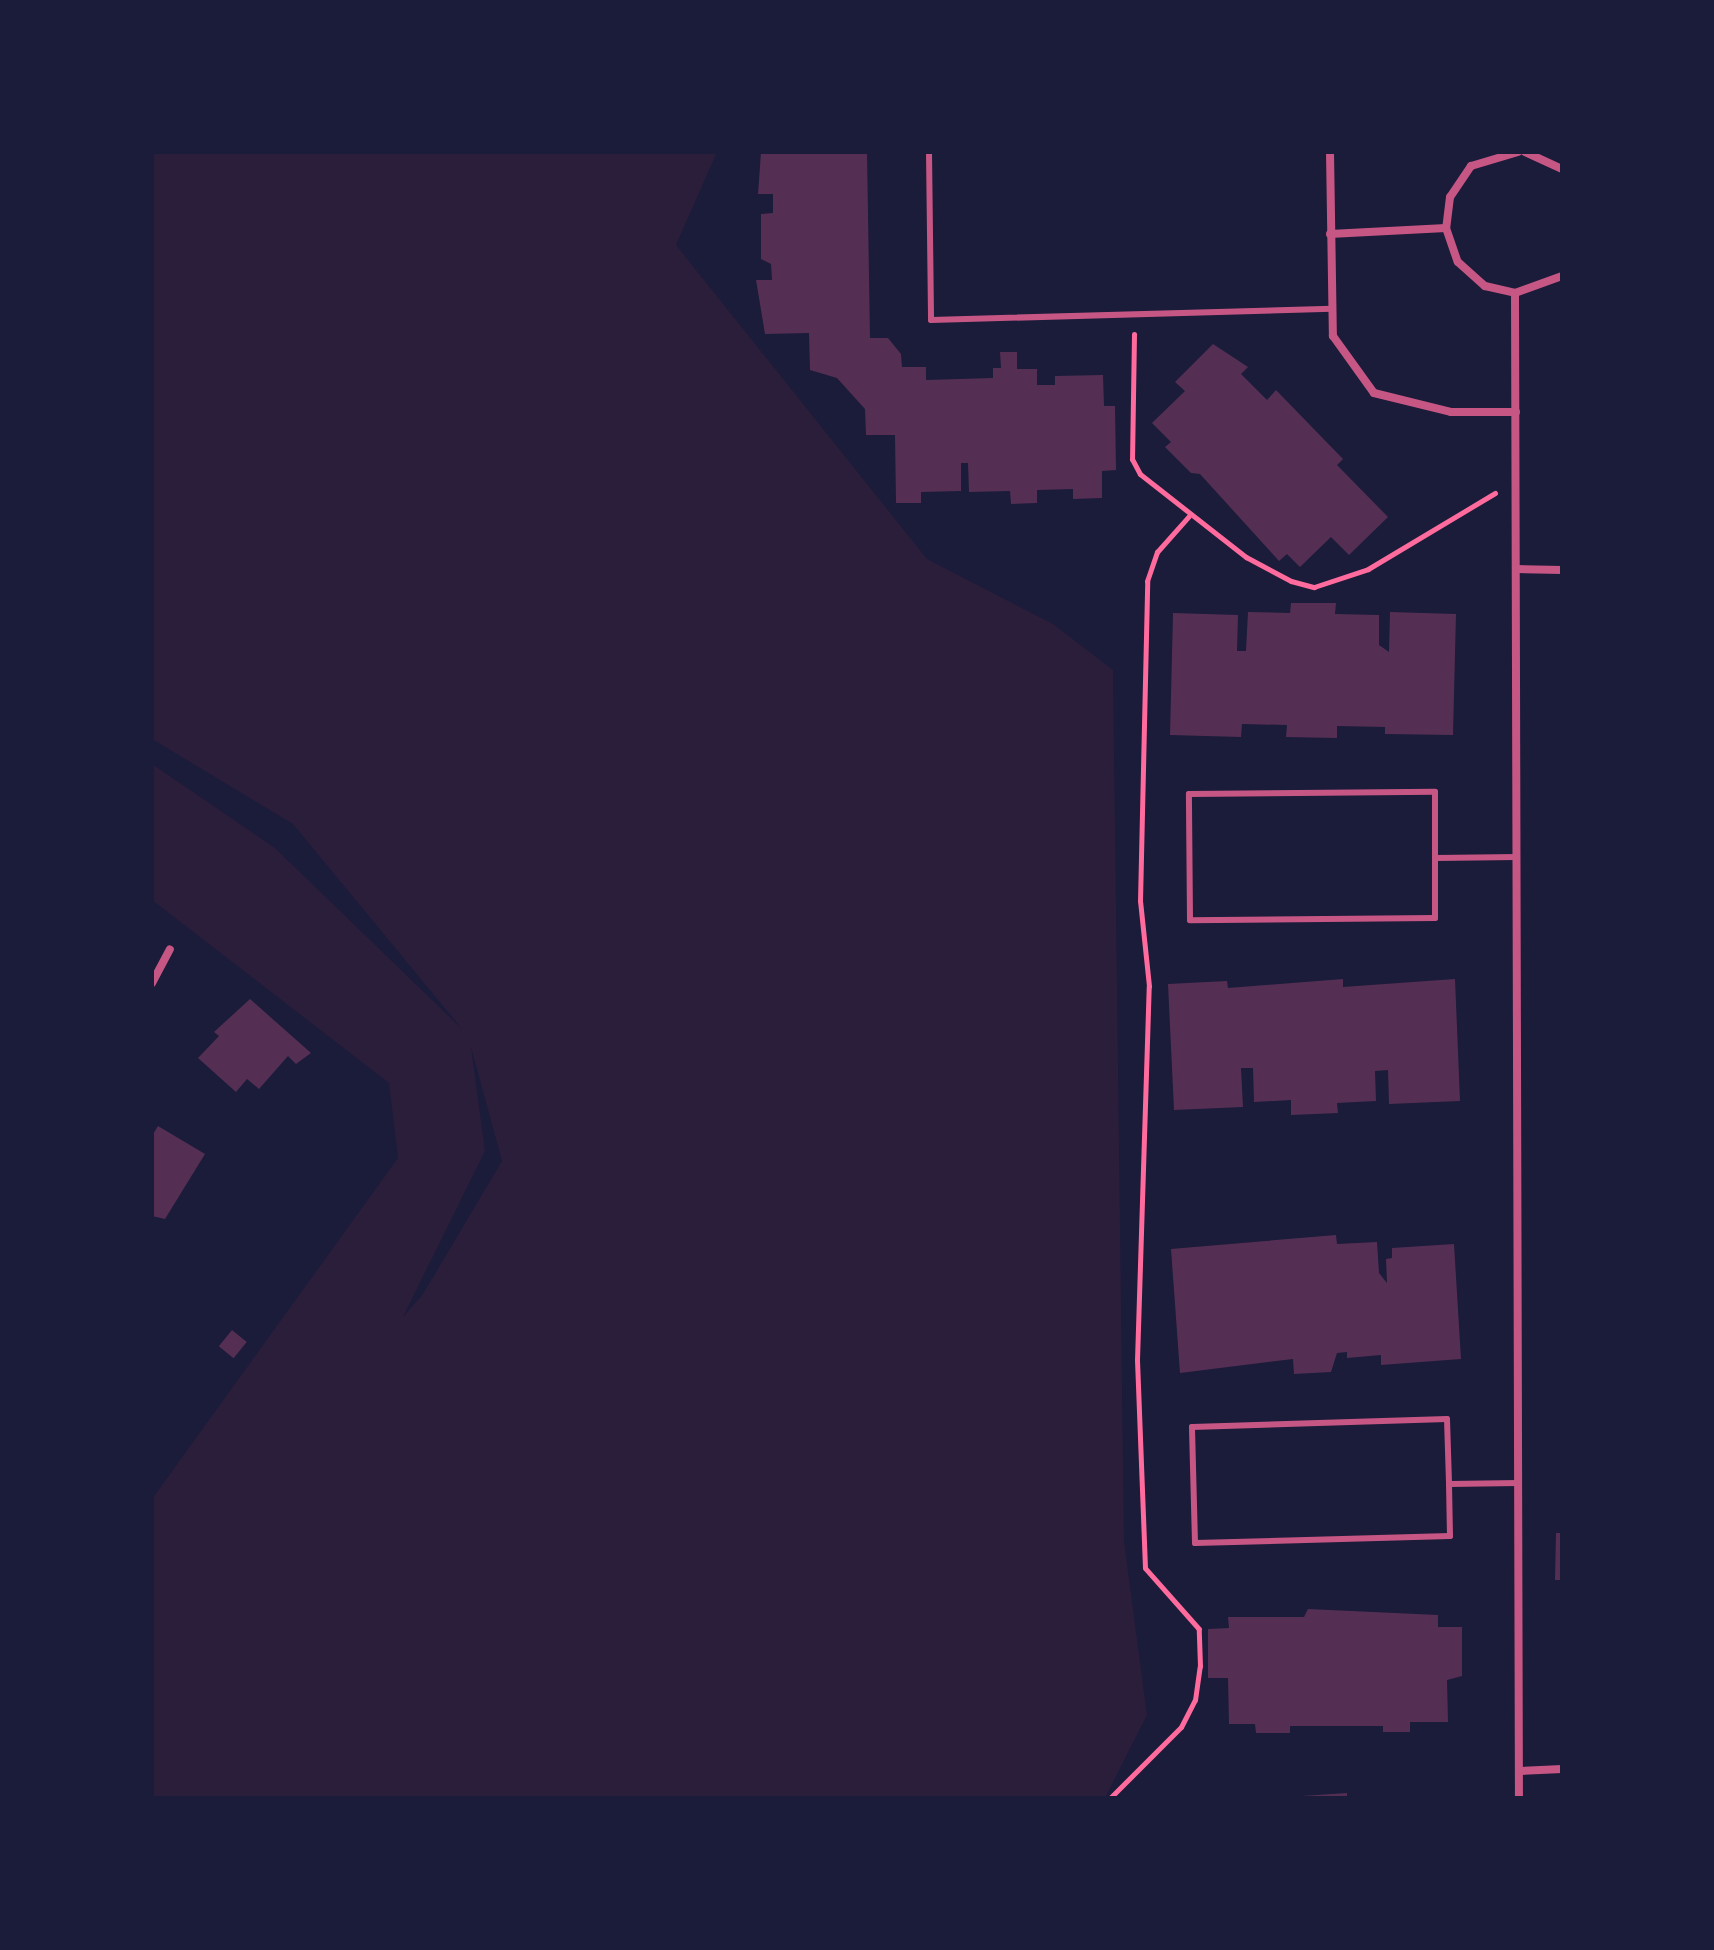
<!DOCTYPE html>
<style>
body{margin:0}
#map{position:relative;width:1714px;height:1950px;overflow:hidden;background:#1b1b3a;font-family:Raleway,sans-serif}
div>[style]{position:absolute}
.green>*{inset:0;background:#2a1e3b}
.building>*{inset:0;background:#542f53;transform-origin:0 0}
.path>*{height:5px;margin:-2.5px;padding:0 2.5px;transform-origin:2.5px;border-radius:2.5px;background:#ff6b9d}
.service>*{height:6px;margin:-3px;padding:0 3px;transform-origin:3px;border-radius:3px;background:#c65784}
.minor>*{height:8px;margin:-4px;padding:0 4px;transform-origin:4px;border-radius:4px;background:#c65784}
span{translate:-50% -50%;white-space:nowrap;text-align:center;line-height:1.15;-webkit-text-stroke:6px #1b1b3a;paint-order:stroke}
.frame{position:absolute;inset:0;border:154px solid #1b1b3a;pointer-events:none}
</style>
<div id="map">
<div class="green">
<i style="clip-path:polygon(evenodd,152px 152px,717px 152px,676px 245px,927px 559px,1053px 624px,1113px 670px,1124px 1541px,1147px 1715px,1105px 1798px,152px 1798px,152px 1499px,398px 1158px,389px 1083px,152px 900px,152px 764px,275px 848px,462px 1029px,293px 824px,152px 739px,152px 152px,471px 1047px,502px 1161px,423px 1294px,403px 1317px,485px 1151px,471px 1047px)"></i>
</div>
<div class="building">
<i style="clip-path:polygon(761px 152px,867px 152px,870px 338px,888px 338px,901px 354px,902px 367px,926px 367px,926px 380px,993px 378px,993px 368px,1001px 368px,1000px 352px,1017px 352px,1017px 369px,1037px 369px,1037px 385px,1055px 385px,1055px 376px,1103px 375px,1104px 406px,1115px 406px,1116px 470px,1102px 471px,1102px 498px,1073px 499px,1073px 489px,1037px 490px,1037px 503px,1011px 504px,1010px 491px,969px 492px,968px 463px,961px 463px,961px 491px,921px 492px,921px 503px,896px 503px,895px 435px,866px 435px,865px 409px,837px 378px,810px 370px,809px 333px,765px 334px,756px 280px,772px 280px,771px 264px,761px 259px,761px 214px,773px 213px,773px 194px,758px 194px)"></i>
<i style="clip-path:polygon(1213px 344px,1248px 367px,1241px 374px,1267px 400px,1276px 390px,1343px 459px,1337px 465px,1388px 517px,1349px 555px,1331px 537px,1300px 567px,1287px 554px,1279px 561px,1200px 474px,1191px 473px,1165px 447px,1171px 442px,1152px 423px,1185px 391px,1175px 382px)"></i>
<i style="clip-path:polygon(1291px 603px,1336px 603px,1335px 614px,1379px 615px,1379px 645px,1389px 652px,1390px 612px,1456px 614px,1453px 735px,1385px 734px,1385px 727px,1337px 726px,1337px 738px,1286px 737px,1287px 725px,1242px 724px,1241px 737px,1170px 735px,1173px 613px,1238px 615px,1237px 651px,1246px 651px,1248px 612px,1290px 613px)"></i>
<i style="clip-path:polygon(1343px 979px,1343px 987px,1455px 979px,1460px 1101px,1389px 1104px,1388px 1070px,1375px 1071px,1376px 1101px,1337px 1103px,1338px 1113px,1291px 1115px,1291px 1100px,1254px 1102px,1253px 1068px,1241px 1068px,1243px 1107px,1174px 1110px,1168px 984px,1227px 981px,1228px 988px)"></i>
<i style="clip-path:polygon(250px 999px,311px 1053px,296px 1064px,288px 1056px,259px 1089px,247px 1079px,236px 1092px,198px 1058px,219px 1036px,214px 1032px)"></i>
<i style="clip-path:polygon(158px 1126px,205px 1154px,165px 1219px,152px 1216px,152px 1136px)"></i>
<i style="clip-path:polygon(1336px 1235px,1337px 1244px,1377px 1242px,1379px 1273px,1387px 1283px,1386px 1259px,1392px 1258px,1392px 1248px,1454px 1244px,1461px 1359px,1381px 1365px,1381px 1355px,1347px 1358px,1347px 1352px,1337px 1353px,1331px 1372px,1294px 1374px,1293px 1359px,1180px 1373px,1171px 1249px)"></i>
<i style="left:232px;top:1330px;width:19px;height:21px;rotate:39deg"></i>
<i style="clip-path:polygon(1556px 1533px,1562px 1533px,1562px 1580px,1555px 1580px)"></i>
<i style="clip-path:polygon(1308px 1609px,1438px 1615px,1438px 1627px,1462px 1627px,1462px 1676px,1447px 1680px,1448px 1722px,1410px 1722px,1410px 1732px,1383px 1732px,1383px 1726px,1290px 1726px,1290px 1733px,1256px 1733px,1255px 1724px,1229px 1724px,1228px 1678px,1208px 1678px,1208px 1629px,1229px 1628px,1228px 1617px,1304px 1617px)"></i>
<i style="clip-path:polygon(1347px 1793px,1347px 1798px,1302px 1798px,1302px 1796px)"></i>
</div>
<div class="path">
<i style="left:1134px;top:334px;width:125px;rotate:90.9deg"></i>
<i style="left:1132px;top:459px;width:17px;rotate:62deg"></i>
<i style="left:1140px;top:474px;width:135px;rotate:38.1deg"></i>
<i style="left:1246px;top:557px;width:51px;rotate:28.1deg"></i>
<i style="left:1291px;top:581px;width:24px;rotate:15deg"></i>
<i style="left:1314px;top:587px;width:57px;rotate:-18.4deg"></i>
<i style="left:1368px;top:569px;width:148px;rotate:-30.9deg"></i>
<i style="left:1110px;top:1798px;width:100px;rotate:-45deg"></i>
<i style="left:1181px;top:1727px;width:30px;rotate:-63deg"></i>
<i style="left:1195px;top:1700px;width:34px;rotate:-82deg"></i>
<i style="left:1200px;top:1666px;width:37px;rotate:-92deg"></i>
<i style="left:1199px;top:1629px;width:81px;rotate:-131.5deg"></i>
<i style="left:1145px;top:1568px;width:208px;rotate:-92.2deg"></i>
<i style="left:1137px;top:1360px;width:374px;rotate:-88.2deg"></i>
<i style="left:1149px;top:986px;width:85px;rotate:-96deg"></i>
<i style="left:1140px;top:901px;width:320px;rotate:-88.7deg"></i>
<i style="left:1147px;top:581px;width:31px;rotate:-71deg"></i>
<i style="left:1157px;top:552px;width:48px;rotate:-48.4deg"></i>
</div>
<div class="service">
<i style="left:929px;top:152px;width:168px;rotate:89.3deg"></i>
<i style="left:931px;top:320px;width:401px;rotate:-1.6deg"></i>
<i style="left:1435px;top:858px;width:60px;rotate:90deg"></i>
<i style="left:1435px;top:918px;width:245px;rotate:179.5deg"></i>
<i style="left:1190px;top:920px;width:126px;rotate:-90.5deg"></i>
<i style="left:1189px;top:794px;width:246px;rotate:-0.5deg"></i>
<i style="left:1435px;top:792px;width:66px;rotate:90deg"></i>
<i style="left:1435px;top:858px;width:82px;rotate:-0.7deg"></i>
<i style="left:1449px;top:1484px;width:52px;rotate:88.9deg"></i>
<i style="left:1450px;top:1536px;width:255px;rotate:178.4deg"></i>
<i style="left:1195px;top:1543px;width:116px;rotate:-91.5deg"></i>
<i style="left:1192px;top:1427px;width:255px;rotate:-1.8deg"></i>
<i style="left:1447px;top:1419px;width:65px;rotate:88.2deg"></i>
<i style="left:1449px;top:1484px;width:70px;rotate:-0.8deg"></i>
</div>
<div class="minor">
<i style="left:1330px;top:152px;width:184px;rotate:89.1deg"></i>
<i style="left:1333px;top:336px;width:70px;rotate:54.3deg"></i>
<i style="left:1374px;top:393px;width:79px;rotate:13.9deg"></i>
<i style="left:1451px;top:412px;width:65px"></i>
<i style="left:1518px;top:152px;width:49px;rotate:163.4deg"></i>
<i style="left:1471px;top:166px;width:37px;rotate:124deg"></i>
<i style="left:1450px;top:197px;width:31px;rotate:97deg"></i>
<i style="left:1446px;top:228px;width:36px;rotate:71deg"></i>
<i style="left:1458px;top:262px;width:36px;rotate:42deg"></i>
<i style="left:1485px;top:286px;width:31px;rotate:13deg"></i>
<i style="left:1515px;top:293px;width:50px;rotate:-19.9deg"></i>
<i style="left:1525px;top:152px;width:41px;rotate:24.7deg"></i>
<i style="left:1330px;top:234px;width:116px;rotate:-3deg"></i>
<i style="left:1515px;top:293px;width:1505px;rotate:89.85deg"></i>
<i style="left:1516px;top:569px;width:46px;rotate:1.2deg"></i>
<i style="left:152px;top:983px;width:38px;rotate:-62deg"></i>
<i style="left:1520px;top:1771px;width:42px;rotate:-2.7deg"></i>
</div>
<div class="frame"></div>
</div>
